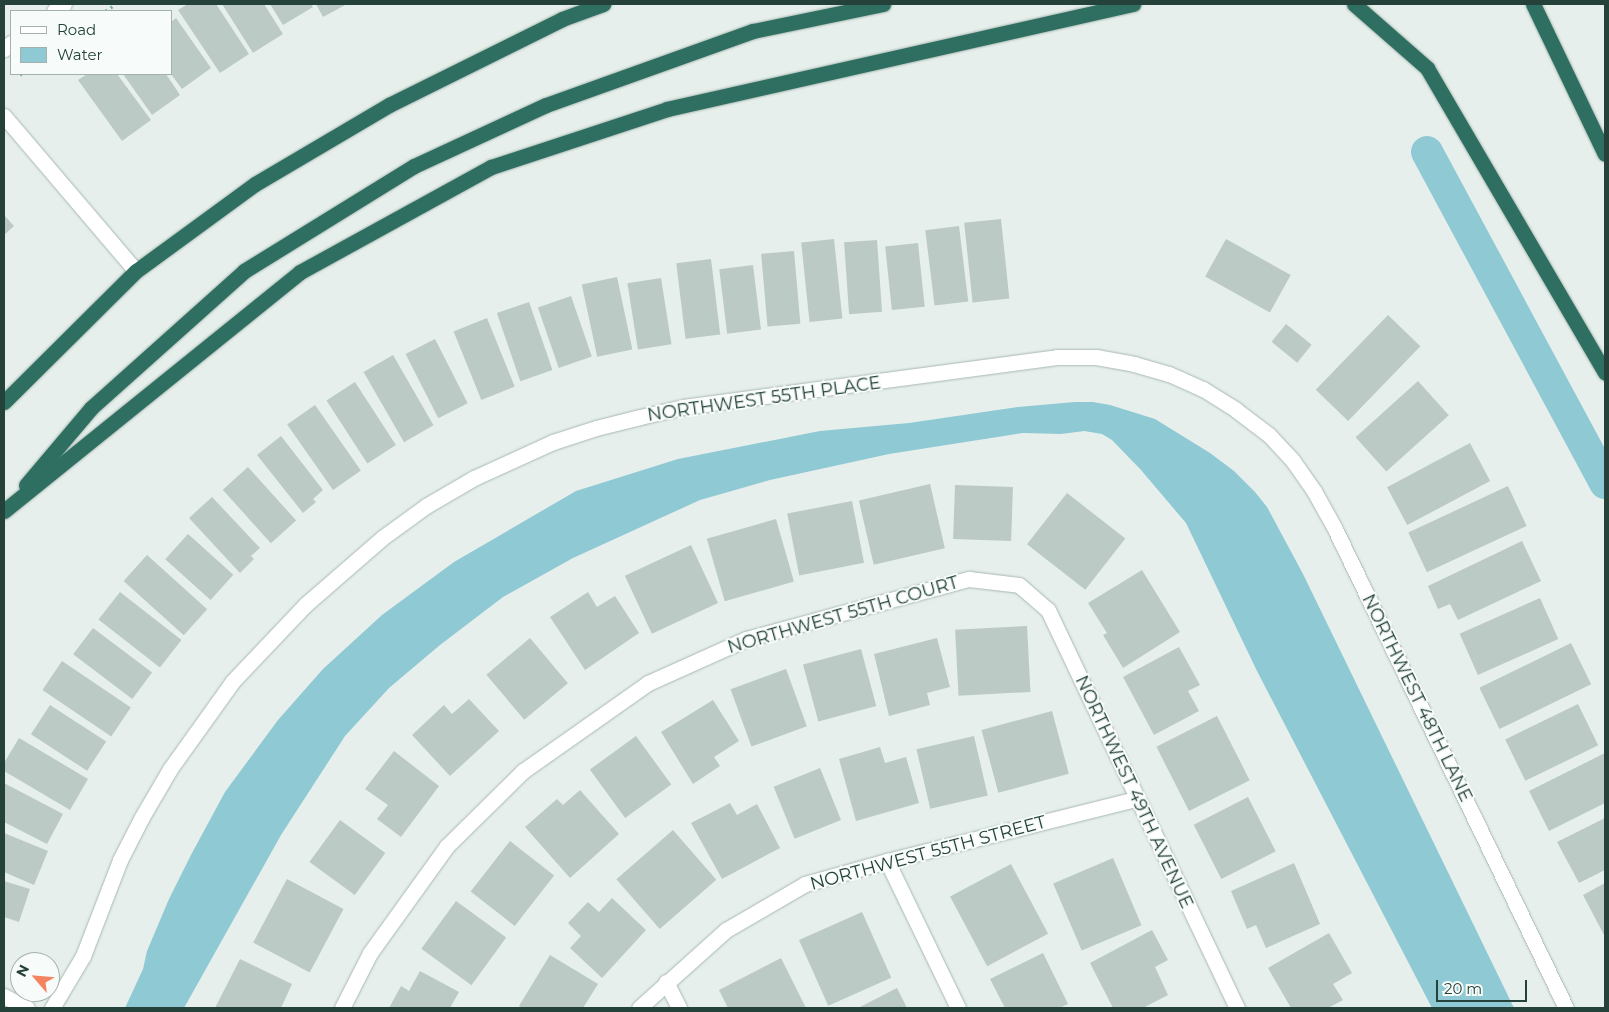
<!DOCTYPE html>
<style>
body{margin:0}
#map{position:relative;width:1609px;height:1012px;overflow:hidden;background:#e6efeb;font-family:Montserrat,sans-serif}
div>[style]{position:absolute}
.water>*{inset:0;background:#8ec9d4}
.canal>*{height:32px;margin:-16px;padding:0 16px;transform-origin:16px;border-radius:16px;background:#8ec9d4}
.building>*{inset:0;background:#bbcac4;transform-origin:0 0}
.path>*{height:3px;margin-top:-1.5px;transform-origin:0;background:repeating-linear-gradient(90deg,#86b3a5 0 2.5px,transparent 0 6.5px)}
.roads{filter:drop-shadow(0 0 1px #a8b8b2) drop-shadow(0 0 1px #a8b8b2)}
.street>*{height:15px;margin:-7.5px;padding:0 7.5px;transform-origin:7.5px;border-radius:7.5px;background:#fff}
.highway>*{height:15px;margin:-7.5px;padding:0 7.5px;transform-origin:7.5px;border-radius:7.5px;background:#2f6f62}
span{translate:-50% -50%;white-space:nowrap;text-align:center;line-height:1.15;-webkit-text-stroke:4px #f7fbf9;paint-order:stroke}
.street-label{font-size:18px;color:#24423a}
.frame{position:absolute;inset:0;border:5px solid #24423a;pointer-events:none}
.legend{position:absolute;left:10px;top:10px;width:162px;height:65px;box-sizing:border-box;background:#f7fbf9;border:1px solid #a3b1ad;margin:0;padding:6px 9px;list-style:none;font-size:15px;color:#24423a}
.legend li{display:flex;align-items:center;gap:10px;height:25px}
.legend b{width:25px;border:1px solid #a3b1ad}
.north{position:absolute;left:10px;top:952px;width:50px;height:50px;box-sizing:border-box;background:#f7fbf9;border:1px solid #a3b1ad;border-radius:50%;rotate:297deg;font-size:14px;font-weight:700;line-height:20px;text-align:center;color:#24423a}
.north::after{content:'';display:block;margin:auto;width:18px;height:22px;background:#f4845f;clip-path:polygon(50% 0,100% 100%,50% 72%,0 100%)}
.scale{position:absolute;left:1436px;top:980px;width:91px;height:22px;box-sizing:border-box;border:2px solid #24423a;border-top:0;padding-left:6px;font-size:15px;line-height:18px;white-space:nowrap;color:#24423a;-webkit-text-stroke:4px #f7fbf9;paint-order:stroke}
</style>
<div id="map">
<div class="water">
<i style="clip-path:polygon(1075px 402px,1093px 402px,1110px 405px,1155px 419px,1210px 453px,1234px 471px,1255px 492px,1267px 507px,1303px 574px,1514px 1008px,1432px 1008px,1257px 671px,1186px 523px,1141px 470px,1112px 440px,1102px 434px,1084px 431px,1061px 434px,1023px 433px,889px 454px,770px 480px,700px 500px,573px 558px,503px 597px,440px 645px,389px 688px,345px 736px,281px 835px,184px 1008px,125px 1008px,143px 969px,147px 951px,169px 899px,192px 853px,225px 792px,278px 720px,323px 669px,382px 615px,454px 562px,576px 491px,678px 459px,820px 431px,909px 423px,1018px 407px)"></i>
</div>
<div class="canal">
<i style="left:1427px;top:152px;width:376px;rotate:61.7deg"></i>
</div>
<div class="building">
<i style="clip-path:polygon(188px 4px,216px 4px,249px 54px,220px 73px,178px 10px)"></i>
<i style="clip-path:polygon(222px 4px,264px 4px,283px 34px,253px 53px)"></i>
<i style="clip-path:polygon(270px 4px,311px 4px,313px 7px,283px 25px)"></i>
<i style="clip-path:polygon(316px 4px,347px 4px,323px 17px)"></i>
<i style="clip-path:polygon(176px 18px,211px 68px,182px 89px,171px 74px,171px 22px)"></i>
<i style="clip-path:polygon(87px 74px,117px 74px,151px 120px,122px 141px,78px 80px)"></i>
<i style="clip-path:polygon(123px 74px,166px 74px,180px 95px,152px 115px)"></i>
<i style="clip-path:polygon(4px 215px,14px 226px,4px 235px)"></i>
<i style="left:1001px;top:219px;width:80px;height:37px;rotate:84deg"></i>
<i style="left:959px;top:226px;width:76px;height:34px;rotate:83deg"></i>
<i style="left:834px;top:239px;width:80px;height:33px;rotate:84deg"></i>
<i style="left:1226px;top:239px;width:74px;height:43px;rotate:29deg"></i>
<i style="left:877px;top:240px;width:72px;height:33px;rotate:86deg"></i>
<i style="left:918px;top:243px;width:64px;height:33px;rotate:84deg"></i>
<i style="left:794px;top:251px;width:73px;height:33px;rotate:85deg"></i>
<i style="left:711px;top:259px;width:76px;height:35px;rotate:83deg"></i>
<i style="left:753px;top:265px;width:65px;height:34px;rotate:83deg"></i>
<i style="left:617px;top:277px;width:74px;height:36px;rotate:78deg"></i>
<i style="left:661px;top:278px;width:67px;height:34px;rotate:81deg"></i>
<i style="left:571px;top:296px;width:64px;height:35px;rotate:71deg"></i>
<i style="left:529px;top:302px;width:72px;height:34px;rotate:71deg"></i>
<i style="left:1388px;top:315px;width:45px;height:104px;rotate:44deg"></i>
<i style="left:487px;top:318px;width:74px;height:36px;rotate:68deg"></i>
<i style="left:1286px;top:324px;width:33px;height:23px;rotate:39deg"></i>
<i style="left:435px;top:339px;width:72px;height:33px;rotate:63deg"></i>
<i style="left:393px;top:355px;width:81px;height:34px;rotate:60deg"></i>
<i style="left:1418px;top:381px;width:46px;height:84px;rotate:48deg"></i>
<i style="left:355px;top:382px;width:75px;height:34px;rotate:57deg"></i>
<i style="left:315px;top:405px;width:80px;height:34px;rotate:55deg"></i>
<i style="clip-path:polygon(281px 436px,323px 490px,313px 499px,316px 502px,303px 513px,257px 455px)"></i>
<i style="left:1470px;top:443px;width:43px;height:94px;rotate:62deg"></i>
<i style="left:248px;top:467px;width:72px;height:34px;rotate:48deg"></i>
<i style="left:930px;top:484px;width:66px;height:73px;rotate:77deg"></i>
<i style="left:955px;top:485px;width:58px;height:54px;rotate:2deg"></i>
<i style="left:1508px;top:486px;width:44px;height:110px;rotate:65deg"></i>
<i style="left:1067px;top:493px;width:74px;height:65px;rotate:38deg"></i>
<i style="clip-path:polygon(212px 497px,260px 548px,251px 556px,254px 559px,240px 573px,189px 518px)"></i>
<i style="left:852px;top:501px;width:63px;height:66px;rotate:79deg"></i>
<i style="left:776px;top:519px;width:65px;height:72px;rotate:74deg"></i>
<i style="left:188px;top:534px;width:61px;height:34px;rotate:42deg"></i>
<i style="clip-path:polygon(1522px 541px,1541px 581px,1458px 620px,1450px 604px,1438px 609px,1428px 586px)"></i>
<i style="left:691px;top:545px;width:64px;height:73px;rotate:65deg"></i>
<i style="left:147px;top:555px;width:81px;height:35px;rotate:42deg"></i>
<i style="clip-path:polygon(1142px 570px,1180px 632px,1123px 668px,1103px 635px,1107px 633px,1088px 603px)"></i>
<i style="left:120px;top:592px;width:78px;height:35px;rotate:38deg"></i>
<i style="clip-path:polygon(588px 592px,597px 607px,615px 596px,639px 633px,585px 670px,550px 617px)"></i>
<i style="left:1540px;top:598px;width:45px;height:88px;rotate:66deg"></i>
<i style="left:1027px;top:626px;width:66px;height:72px;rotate:87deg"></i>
<i style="left:93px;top:628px;width:74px;height:33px;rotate:37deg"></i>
<i style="left:530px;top:638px;width:59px;height:57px;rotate:50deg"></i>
<i style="clip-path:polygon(937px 638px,950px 687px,927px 693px,930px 705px,889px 716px,874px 654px)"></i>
<i style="left:1571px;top:643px;width:46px;height:102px;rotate:64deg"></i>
<i style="clip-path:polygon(1179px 647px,1200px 685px,1188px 691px,1199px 711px,1154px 735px,1123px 677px)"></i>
<i style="left:861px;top:649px;width:59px;height:60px;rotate:75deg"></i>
<i style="left:62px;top:661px;width:83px;height:35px;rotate:34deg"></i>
<i style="left:786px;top:669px;width:61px;height:59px;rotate:70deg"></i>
<i style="clip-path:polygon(469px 699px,499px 731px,450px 776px,412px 735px,444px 705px,452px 714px)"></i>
<i style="clip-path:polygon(713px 700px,739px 741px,714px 757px,720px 766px,693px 784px,661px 732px)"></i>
<i style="left:1578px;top:704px;width:46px;height:81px;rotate:64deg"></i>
<i style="left:50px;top:705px;width:67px;height:35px;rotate:33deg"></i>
<i style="left:1052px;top:711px;width:65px;height:73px;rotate:75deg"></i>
<i style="left:1217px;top:716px;width:72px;height:68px;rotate:63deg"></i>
<i style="left:636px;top:736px;width:60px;height:57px;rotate:54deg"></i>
<i style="left:974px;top:736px;width:61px;height:59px;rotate:77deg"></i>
<i style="clip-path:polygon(19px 738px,88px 779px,70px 810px,4px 771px,4px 763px)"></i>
<i style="clip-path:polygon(880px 747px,885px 763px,906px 757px,919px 803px,856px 821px,839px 759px)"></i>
<i style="clip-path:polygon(394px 751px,439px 786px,401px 837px,377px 819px,388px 805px,365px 789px)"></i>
<i style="clip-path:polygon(1605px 753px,1605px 803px,1549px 831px,1529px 791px)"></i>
<i style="left:820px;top:768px;width:56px;height:50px;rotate:68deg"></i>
<i style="clip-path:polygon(4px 783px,63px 814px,47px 844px,4px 822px)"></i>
<i style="clip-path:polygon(580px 790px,619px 834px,570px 878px,525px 827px,557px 799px,563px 805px)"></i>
<i style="left:1248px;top:797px;width:61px;height:61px;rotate:63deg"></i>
<i style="clip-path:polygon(730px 803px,737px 815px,757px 804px,780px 848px,722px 879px,691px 823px)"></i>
<i style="clip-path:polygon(1605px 818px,1605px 870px,1579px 883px,1557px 842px)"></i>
<i style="left:340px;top:820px;width:56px;height:52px;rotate:36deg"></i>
<i style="left:673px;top:830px;width:66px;height:75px;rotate:49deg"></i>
<i style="clip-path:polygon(4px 833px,48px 851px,34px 885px,4px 872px)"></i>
<i style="left:510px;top:841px;width:56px;height:64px;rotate:38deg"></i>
<i style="left:1113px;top:858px;width:73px;height:65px;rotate:67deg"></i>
<i style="clip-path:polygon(1294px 863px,1320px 924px,1266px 948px,1256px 925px,1247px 929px,1231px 891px)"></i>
<i style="left:1011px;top:864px;width:79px;height:69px;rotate:62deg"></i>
<i style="left:287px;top:879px;width:64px;height:72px;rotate:28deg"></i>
<i style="clip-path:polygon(4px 881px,30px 889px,19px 922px,4px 917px)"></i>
<i style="clip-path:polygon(1605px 883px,1605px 934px,1604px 935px,1583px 895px)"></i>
<i style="clip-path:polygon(612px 898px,646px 930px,602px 978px,570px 948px,581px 936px,568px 923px,588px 902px,599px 912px)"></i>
<i style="left:456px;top:901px;width:62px;height:59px;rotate:36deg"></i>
<i style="left:862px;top:912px;width:72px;height:69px;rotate:66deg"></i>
<i style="clip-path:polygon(1152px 930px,1168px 960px,1155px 967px,1168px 995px,1143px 1008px,1113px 1008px,1090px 963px)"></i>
<i style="clip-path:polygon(1329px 933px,1352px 973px,1333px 984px,1343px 1000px,1328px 1008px,1291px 1008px,1268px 968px)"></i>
<i style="clip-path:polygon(1043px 953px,1068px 1004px,1059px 1008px,1005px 1008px,990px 979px)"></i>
<i style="clip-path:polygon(550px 955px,598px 984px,583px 1008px,522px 1008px,519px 1006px)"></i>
<i style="clip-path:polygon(781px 958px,806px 1008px,728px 1008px,719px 990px)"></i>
<i style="clip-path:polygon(240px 959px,292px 984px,281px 1008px,215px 1008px)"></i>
<i style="clip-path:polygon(420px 971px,459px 992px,450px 1008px,389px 1008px,401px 986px,409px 991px)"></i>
<i style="clip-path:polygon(897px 988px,907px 1008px,858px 1008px)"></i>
</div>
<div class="path">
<i style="left:105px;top:11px;width:13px;rotate:-32deg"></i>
<i style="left:20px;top:75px;width:2px;rotate:-27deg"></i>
</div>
<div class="roads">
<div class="street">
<i style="left:54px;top:11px;width:12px;rotate:-35deg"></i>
<i style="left:4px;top:49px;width:9px;rotate:-41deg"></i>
<i style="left:4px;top:116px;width:204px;rotate:49.6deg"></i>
<i style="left:887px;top:861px;width:163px;rotate:64.2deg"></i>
<i style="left:666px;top:982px;width:29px;rotate:63deg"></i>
<i style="left:4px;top:996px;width:26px;rotate:28deg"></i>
<i style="left:52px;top:1008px;width:61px;rotate:-59.2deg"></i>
<i style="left:83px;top:956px;width:103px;rotate:-68.9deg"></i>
<i style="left:120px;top:860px;width:48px;rotate:-62.9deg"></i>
<i style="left:142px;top:817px;width:56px;rotate:-59.7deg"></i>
<i style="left:170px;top:769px;width:108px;rotate:-54.4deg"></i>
<i style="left:233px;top:681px;width:105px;rotate:-46.5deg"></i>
<i style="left:305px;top:605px;width:102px;rotate:-41deg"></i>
<i style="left:382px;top:538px;width:54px;rotate:-36deg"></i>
<i style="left:426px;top:506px;width:56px;rotate:-30.3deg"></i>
<i style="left:474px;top:478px;width:87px;rotate:-24.5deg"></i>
<i style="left:553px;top:442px;width:45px;rotate:-18deg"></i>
<i style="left:596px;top:428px;width:45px;rotate:-14deg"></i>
<i style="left:640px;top:417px;width:44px;rotate:-13.1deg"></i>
<i style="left:683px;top:407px;width:377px;rotate:-7.6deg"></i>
<i style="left:1057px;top:357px;width:39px"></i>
<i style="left:1096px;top:357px;width:39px;rotate:10deg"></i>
<i style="left:1134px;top:364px;width:36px;rotate:16deg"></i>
<i style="left:1169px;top:374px;width:37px;rotate:24deg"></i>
<i style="left:1203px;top:389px;width:39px;rotate:32deg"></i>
<i style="left:1236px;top:410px;width:41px;rotate:37.1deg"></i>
<i style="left:1269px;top:435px;width:35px;rotate:47deg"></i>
<i style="left:1293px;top:461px;width:37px;rotate:55deg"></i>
<i style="left:1314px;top:491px;width:41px;rotate:60.9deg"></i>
<i style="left:1334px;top:527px;width:534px;rotate:64.25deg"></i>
<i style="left:342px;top:1008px;width:62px;rotate:-63deg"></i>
<i style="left:370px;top:953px;width:132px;rotate:-54.3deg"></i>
<i style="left:447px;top:846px;width:107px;rotate:-44.6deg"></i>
<i style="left:523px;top:771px;width:153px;rotate:-35.1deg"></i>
<i style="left:648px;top:683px;width:107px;rotate:-24.2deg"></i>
<i style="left:746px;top:639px;width:231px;rotate:-15.1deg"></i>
<i style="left:969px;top:579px;width:50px;rotate:6.8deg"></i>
<i style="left:1019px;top:585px;width:38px;rotate:41deg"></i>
<i style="left:1048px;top:610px;width:441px;rotate:64.6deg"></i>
<i style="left:639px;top:1008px;width:117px;rotate:-41.9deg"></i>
<i style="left:726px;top:930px;width:91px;rotate:-30.2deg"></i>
<i style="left:805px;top:884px;width:85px;rotate:-15.7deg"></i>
<i style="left:887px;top:861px;width:257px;rotate:-14deg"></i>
</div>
<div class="highway">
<i style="left:1354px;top:4px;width:97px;rotate:41.2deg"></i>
<i style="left:1427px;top:68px;width:353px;rotate:59.7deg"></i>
<i style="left:1533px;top:4px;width:166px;rotate:64.4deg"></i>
<i style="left:4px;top:402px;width:186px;rotate:-44.8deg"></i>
<i style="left:136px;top:271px;width:147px;rotate:-36.2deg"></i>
<i style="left:255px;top:184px;width:156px;rotate:-30.5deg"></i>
<i style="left:389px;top:105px;width:193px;rotate:-26.4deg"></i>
<i style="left:562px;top:19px;width:44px;rotate:-20.1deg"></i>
<i style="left:26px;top:485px;width:101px;rotate:-49.8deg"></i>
<i style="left:91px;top:408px;width:205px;rotate:-41.8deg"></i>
<i style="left:244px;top:271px;width:200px;rotate:-31.7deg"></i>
<i style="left:414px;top:166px;width:145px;rotate:-24.8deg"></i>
<i style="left:546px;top:105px;width:220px;rotate:-19.7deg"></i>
<i style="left:753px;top:31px;width:133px;rotate:-11.7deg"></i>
<i style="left:4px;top:511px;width:380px;rotate:-38.9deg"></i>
<i style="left:300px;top:272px;width:218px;rotate:-28.8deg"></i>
<i style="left:491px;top:167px;width:185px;rotate:-18.2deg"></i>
<i style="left:667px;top:109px;width:478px;rotate:-12.7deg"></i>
</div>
</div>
<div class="street-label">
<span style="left:764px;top:399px;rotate:-8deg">NORTHWEST 55TH PLACE</span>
<span style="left:843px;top:615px;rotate:-16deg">NORTHWEST 55TH COURT</span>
<span style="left:1417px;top:698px;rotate:64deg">NORTHWEST 48TH LANE</span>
<span style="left:1134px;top:792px;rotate:65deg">NORTHWEST 49TH AVENUE</span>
<span style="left:928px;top:853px;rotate:-15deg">NORTHWEST 55TH STREET</span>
</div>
<div class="frame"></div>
<ul class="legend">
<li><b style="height:6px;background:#fff"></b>Road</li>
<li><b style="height:14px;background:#8ec9d4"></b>Water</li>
</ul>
<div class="north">N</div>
<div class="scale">20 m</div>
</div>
